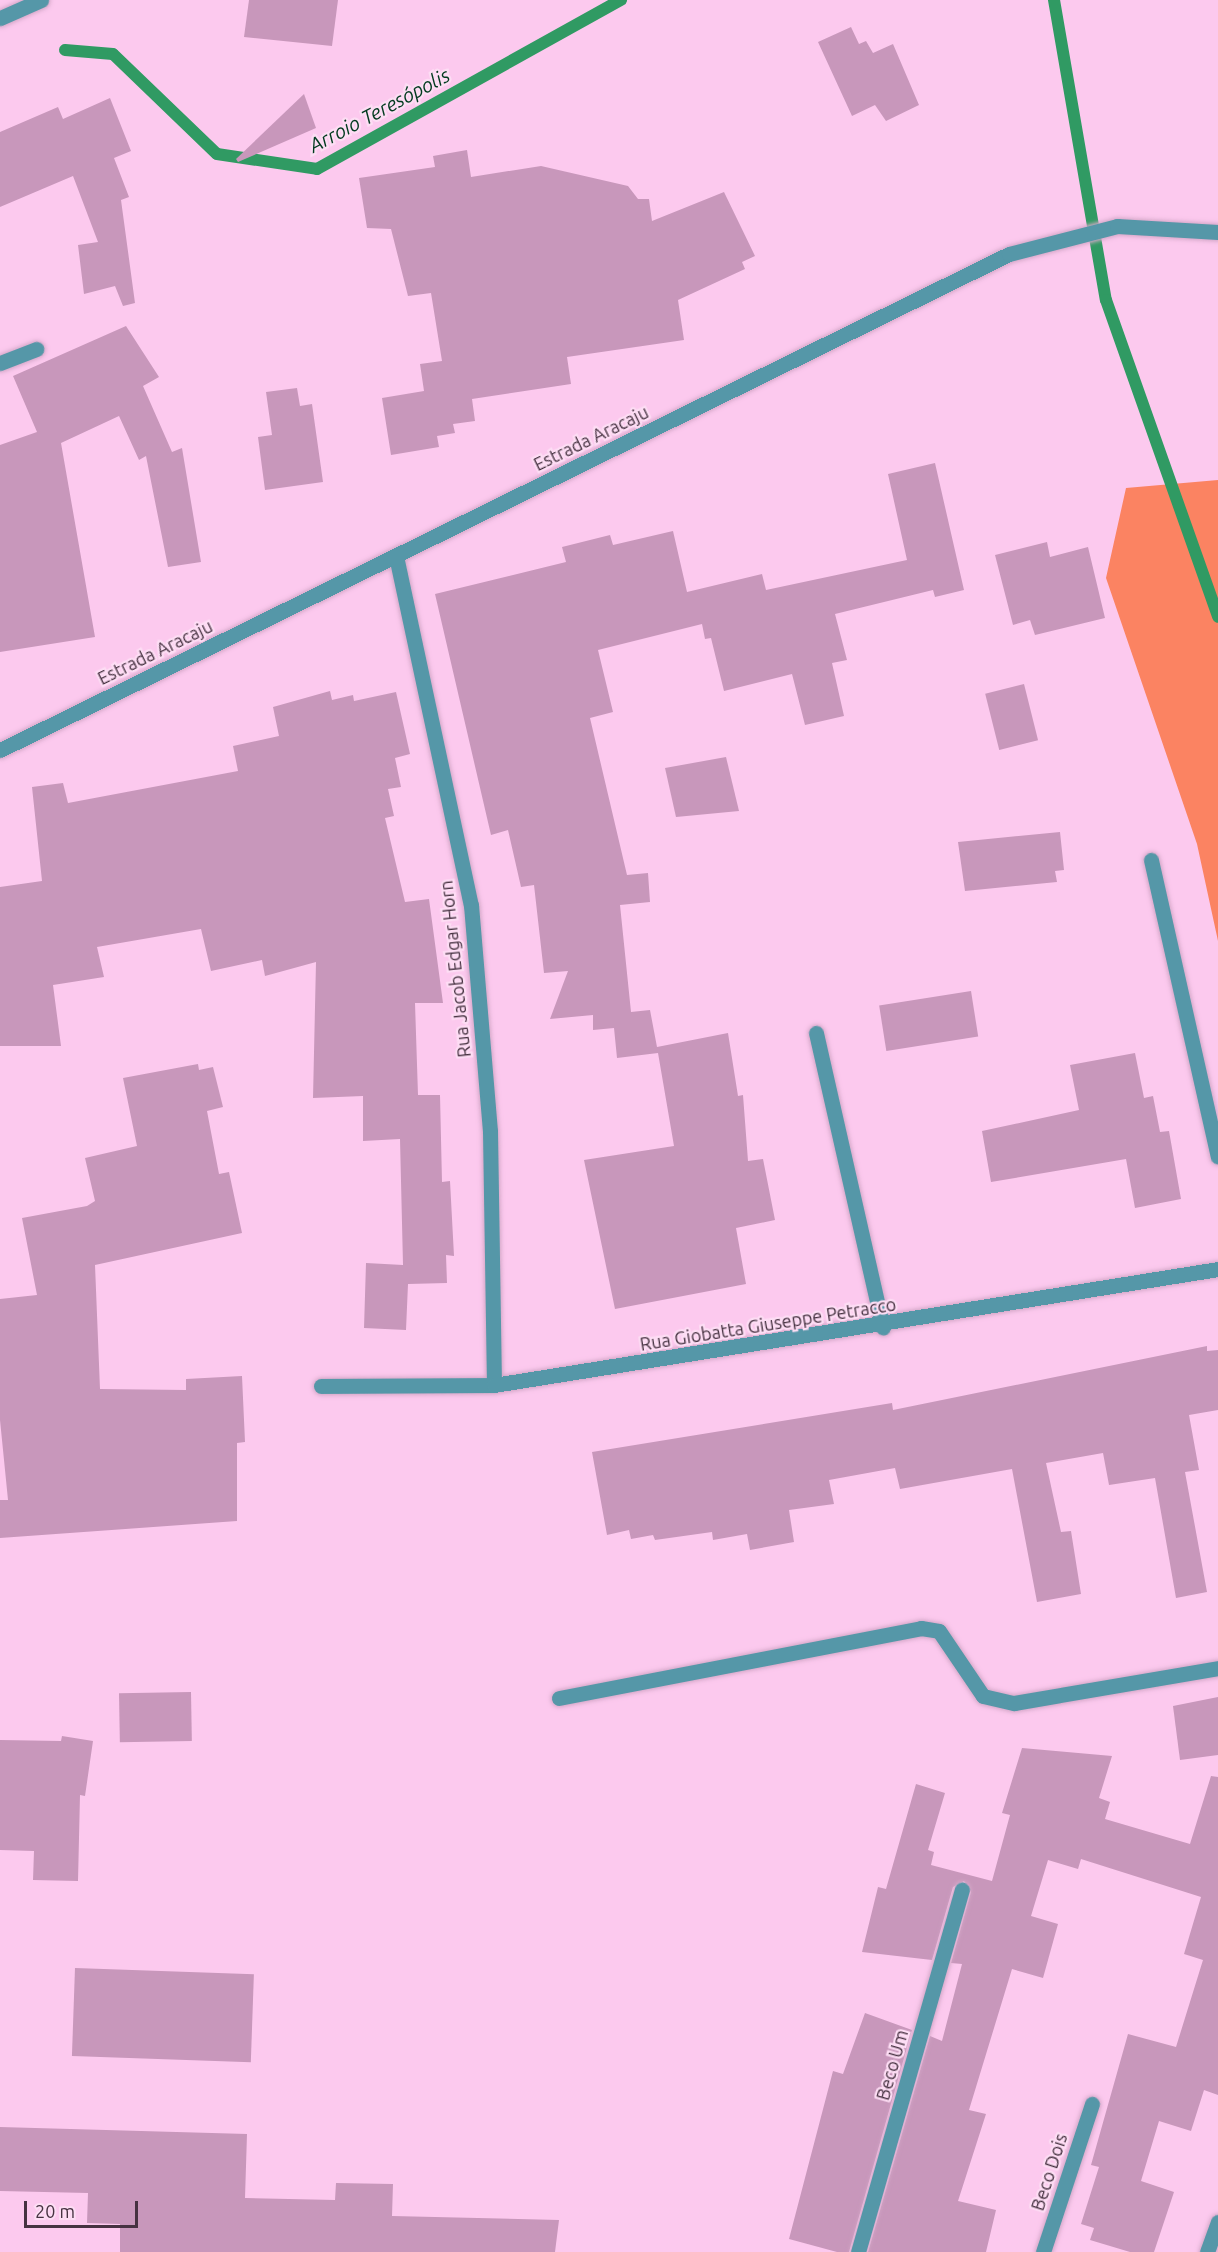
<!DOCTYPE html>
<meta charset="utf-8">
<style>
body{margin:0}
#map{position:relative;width:1218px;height:2252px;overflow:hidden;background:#fcc9ee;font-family:Ubuntu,sans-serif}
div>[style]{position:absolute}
.green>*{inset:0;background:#fb8362}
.stream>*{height:12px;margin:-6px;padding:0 6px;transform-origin:6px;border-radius:6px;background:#309a63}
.building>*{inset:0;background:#c897bb;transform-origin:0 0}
.roads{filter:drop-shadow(0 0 2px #d4a8c8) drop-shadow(0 0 2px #d4a8c8)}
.minor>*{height:15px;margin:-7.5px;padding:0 7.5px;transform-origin:7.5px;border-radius:7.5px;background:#5597a8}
span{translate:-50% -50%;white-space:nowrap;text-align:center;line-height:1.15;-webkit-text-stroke:4.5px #fdddf4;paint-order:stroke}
.street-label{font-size:18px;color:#463241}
.water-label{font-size:20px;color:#003a1e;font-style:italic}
.scale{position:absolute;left:24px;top:2201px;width:114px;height:27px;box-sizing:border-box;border:3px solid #463241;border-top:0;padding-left:8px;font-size:18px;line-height:21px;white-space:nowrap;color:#463241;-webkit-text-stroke:4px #fdddf4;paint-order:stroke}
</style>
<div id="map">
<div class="green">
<i style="clip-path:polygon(1218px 480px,1218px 941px,1197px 844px,1106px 578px,1126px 488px)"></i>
</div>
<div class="stream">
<i style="left:1054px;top:0;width:304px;rotate:80.2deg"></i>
<i style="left:1106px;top:300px;width:336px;rotate:70.5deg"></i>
<i style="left:65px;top:50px;width:48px;rotate:4.8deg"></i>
<i style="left:113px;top:54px;width:144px;rotate:43.9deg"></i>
<i style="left:217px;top:154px;width:101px;rotate:8.5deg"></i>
<i style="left:317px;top:169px;width:348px;rotate:-29.1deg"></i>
</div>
<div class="building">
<i style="clip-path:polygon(249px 0,338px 0,332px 46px,244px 37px)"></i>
<i style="clip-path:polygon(851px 27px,859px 44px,866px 41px,873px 53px,893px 44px,919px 105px,886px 121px,875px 105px,852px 116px,818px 42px)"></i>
<i style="clip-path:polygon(304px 94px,316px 128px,238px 162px,236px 159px)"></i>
<i style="clip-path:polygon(110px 98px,131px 151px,114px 158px,129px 197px,121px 200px,135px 303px,123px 306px,115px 286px,84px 294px,78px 245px,98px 242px,73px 176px,0 207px,0 132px,58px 107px,63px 119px)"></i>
<i style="clip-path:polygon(467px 150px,471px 177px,541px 166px,628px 186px,638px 199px,649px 199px,652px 221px,724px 192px,755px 256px,742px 262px,745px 269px,678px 300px,684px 340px,567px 357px,571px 384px,472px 399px,475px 421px,453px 424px,455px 433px,437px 436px,439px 447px,391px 455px,382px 398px,424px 391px,420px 364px,442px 361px,431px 293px,408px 296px,391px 229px,367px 228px,359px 178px,435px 167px,433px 156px)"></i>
<i style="clip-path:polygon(126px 326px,159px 377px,143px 386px,172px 452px,182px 448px,201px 562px,168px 567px,146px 456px,139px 460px,119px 416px,61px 443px,95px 637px,0 652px,0 445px,37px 432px,13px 376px)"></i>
<i style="clip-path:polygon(297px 388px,300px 406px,312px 404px,323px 482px,265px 490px,258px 437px,272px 435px,266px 392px)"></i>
<i style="clip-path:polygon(935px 463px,964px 590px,935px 597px,933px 590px,835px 614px,847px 660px,832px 663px,844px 716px,805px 725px,792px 674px,724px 691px,711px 638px,705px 639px,702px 624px,598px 650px,613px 712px,590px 718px,627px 875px,648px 873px,650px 902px,620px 905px,631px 1012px,650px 1010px,657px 1047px,728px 1033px,738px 1096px,743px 1095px,748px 1161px,763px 1159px,775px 1220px,736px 1228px,746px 1284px,615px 1309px,584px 1160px,674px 1146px,658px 1053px,617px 1058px,614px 1028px,593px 1030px,593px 1015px,550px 1019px,568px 971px,544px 973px,534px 885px,521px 887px,508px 830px,491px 835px,435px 594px,566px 562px,562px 547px,610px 535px,613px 545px,673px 531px,687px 592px,762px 574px,766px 590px,907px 560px,888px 474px)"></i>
<i style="clip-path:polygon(1047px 542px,1050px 557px,1088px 547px,1105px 618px,1035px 635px,1030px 620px,1013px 625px,995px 555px)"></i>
<i style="left:1024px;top:684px;width:58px;height:40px;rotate:76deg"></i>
<i style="clip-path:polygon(330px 691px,332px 700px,353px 695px,354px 701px,396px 692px,410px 754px,395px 758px,401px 787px,388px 789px,394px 816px,385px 818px,405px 902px,429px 899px,443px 1003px,415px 1003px,418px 1095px,440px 1095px,442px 1182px,450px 1181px,454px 1256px,446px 1255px,447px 1283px,408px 1284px,406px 1330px,364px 1328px,366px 1263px,403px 1265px,400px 1139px,363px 1141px,363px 1096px,313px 1098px,316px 962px,265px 976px,262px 960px,211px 971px,201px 929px,97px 947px,104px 977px,53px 985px,61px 1046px,0 1046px,0 887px,42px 881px,32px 787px,63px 783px,68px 803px,238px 771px,233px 746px,279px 736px,273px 707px)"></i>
<i style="clip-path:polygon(726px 757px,739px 811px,676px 817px,665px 768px)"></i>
<i style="clip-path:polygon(1060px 832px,1064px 870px,1055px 871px,1057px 882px,965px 891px,958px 842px)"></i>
<i style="left:971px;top:991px;width:46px;height:93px;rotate:81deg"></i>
<i style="clip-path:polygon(1135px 1053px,1144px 1098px,1153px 1096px,1160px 1132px,1169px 1131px,1181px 1199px,1135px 1208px,1126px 1159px,991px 1182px,982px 1131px,1079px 1110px,1070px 1065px)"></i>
<i style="clip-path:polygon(198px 1064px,199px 1070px,213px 1067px,223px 1107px,207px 1111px,219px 1174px,229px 1172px,242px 1233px,95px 1265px,100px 1389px,186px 1390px,186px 1379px,242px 1376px,245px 1442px,237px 1443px,237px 1521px,0 1538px,0 1500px,8px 1500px,0 1420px,0 1299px,37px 1295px,22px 1218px,87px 1206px,95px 1201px,85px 1158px,137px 1146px,123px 1078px)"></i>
<i style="clip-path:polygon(1207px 1346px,1207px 1351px,1218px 1350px,1218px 1410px,1189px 1415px,1199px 1470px,1185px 1472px,1207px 1592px,1176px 1598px,1155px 1478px,1109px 1485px,1103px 1453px,1046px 1463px,1061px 1532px,1071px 1531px,1081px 1594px,1037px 1602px,1012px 1469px,900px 1489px,895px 1468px,829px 1480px,834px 1504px,789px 1510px,794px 1542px,750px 1550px,747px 1534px,713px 1540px,712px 1532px,655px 1540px,653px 1535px,631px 1539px,629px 1530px,607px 1535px,592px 1452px,892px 1403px,893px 1410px)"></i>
<i style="left:191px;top:1692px;width:49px;height:72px;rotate:89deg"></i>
<i style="clip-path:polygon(1218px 1697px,1218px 1755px,1180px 1760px,1173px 1706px)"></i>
<i style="clip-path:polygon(62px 1736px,93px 1741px,85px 1796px,80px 1795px,78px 1881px,33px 1880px,34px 1851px,0 1850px,0 1740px,61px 1741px)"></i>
<i style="clip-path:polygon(1022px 1748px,1112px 1756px,1099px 1798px,1110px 1802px,1105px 1819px,1190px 1844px,1211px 1776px,1218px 1777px,1218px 2095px,1204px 2090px,1191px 2131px,1159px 2121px,1141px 2181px,1174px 2192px,1154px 2252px,1130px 2252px,1090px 2240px,1094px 2228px,1081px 2224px,1099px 2167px,1091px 2165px,1128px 2034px,1176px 2047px,1203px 1960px,1184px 1954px,1201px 1897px,1081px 1859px,1078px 1869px,1048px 1860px,1031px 1916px,1058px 1924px,1043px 1978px,1012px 1969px,969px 2110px,986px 2114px,958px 2201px,996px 2210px,986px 2252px,868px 2252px,930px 2036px,942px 2041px,962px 1964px,951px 1963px,971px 1892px,964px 1881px,953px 1887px,932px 1960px,862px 1952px,878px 1887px,886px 1889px,916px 1784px,945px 1793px,928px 1850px,934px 1852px,931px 1865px,992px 1881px,1010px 1815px,1002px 1813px)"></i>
<i style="left:75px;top:1968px;width:179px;height:88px;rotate:2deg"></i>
<i style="clip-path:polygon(865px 2013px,912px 2030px,849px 2252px,837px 2252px,789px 2239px,833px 2071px,843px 2074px)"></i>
<i style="clip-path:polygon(0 2127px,247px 2134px,245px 2198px,335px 2200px,336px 2183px,393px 2184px,392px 2216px,559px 2220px,555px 2252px,120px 2252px,120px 2224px,87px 2223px,88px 2193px,0 2191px)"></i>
</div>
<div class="roads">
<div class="minor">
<i style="left:0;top:18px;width:45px;rotate:-23.7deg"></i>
<i style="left:0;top:363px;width:39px;rotate:-21deg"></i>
<i style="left:396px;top:556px;width:357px;rotate:77.9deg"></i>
<i style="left:471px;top:905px;width:227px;rotate:85.2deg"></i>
<i style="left:490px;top:1131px;width:254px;rotate:89.1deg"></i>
<i style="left:0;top:750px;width:1124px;rotate:-26.18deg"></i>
<i style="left:1009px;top:254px;width:112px;rotate:-14.5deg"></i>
<i style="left:1117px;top:226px;width:101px;rotate:3.4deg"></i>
<i style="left:1151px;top:860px;width:304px;rotate:77.3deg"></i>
<i style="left:816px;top:1033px;width:302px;rotate:77.2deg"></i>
<i style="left:321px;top:1386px;width:173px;rotate:-0.3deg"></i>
<i style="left:494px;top:1385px;width:733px;rotate:-9.1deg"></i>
<i style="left:559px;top:1698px;width:369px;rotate:-10.9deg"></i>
<i style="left:921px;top:1628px;width:18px;rotate:9deg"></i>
<i style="left:939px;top:1631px;width:78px;rotate:55.9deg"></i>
<i style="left:983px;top:1696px;width:32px;rotate:13deg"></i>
<i style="left:1014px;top:1703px;width:207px;rotate:-9.7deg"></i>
<i style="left:858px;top:2252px;width:377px;rotate:-74deg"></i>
<i style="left:1043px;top:2252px;width:156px;rotate:-71.7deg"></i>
<i style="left:1207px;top:2252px;width:32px;rotate:-70deg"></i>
</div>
</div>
<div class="street-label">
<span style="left:591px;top:438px;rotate:-26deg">Estrada Aracaju</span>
<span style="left:155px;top:652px;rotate:-26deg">Estrada Aracaju</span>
<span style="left:455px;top:969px;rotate:-96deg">Rua Jacob Edgar Horn</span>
<span style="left:768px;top:1324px;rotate:-9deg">Rua Giobatta Giuseppe Petracco</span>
<span style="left:892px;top:2065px;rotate:-74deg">Beco Um</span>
<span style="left:1049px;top:2172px;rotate:-72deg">Beco Dois</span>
</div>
<div class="water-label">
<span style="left:379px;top:110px;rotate:-28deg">Arroio Teresópolis</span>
</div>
<div class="scale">20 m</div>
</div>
